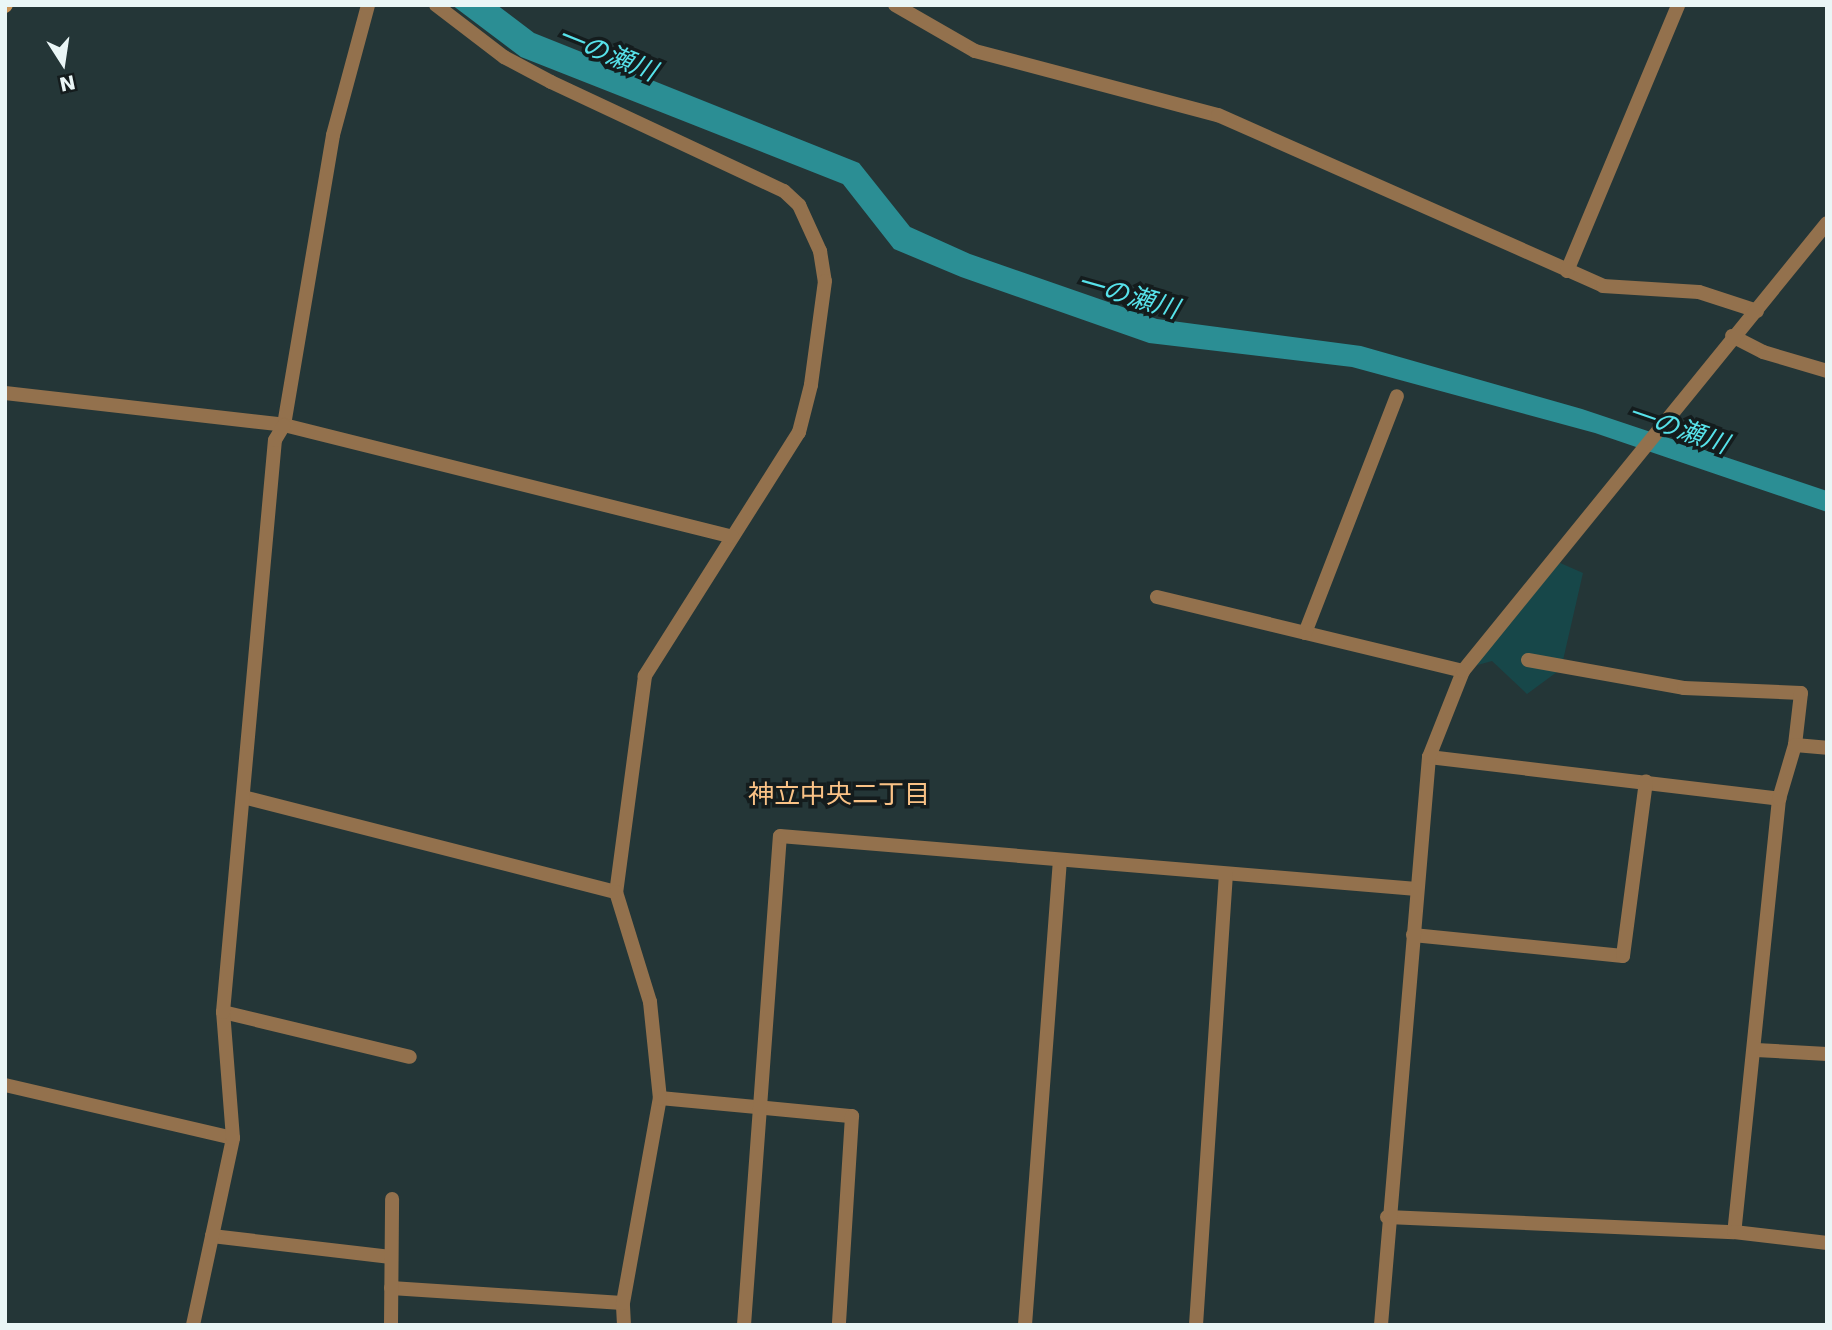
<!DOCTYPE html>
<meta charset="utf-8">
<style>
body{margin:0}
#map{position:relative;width:1832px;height:1330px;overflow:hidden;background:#243637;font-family:"DejaVu Sans","Noto Sans JP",sans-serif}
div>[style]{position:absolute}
.green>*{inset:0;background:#174749}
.water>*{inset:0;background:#2b8e94}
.service>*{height:14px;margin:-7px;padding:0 7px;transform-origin:7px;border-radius:7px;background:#93714d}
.minor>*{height:14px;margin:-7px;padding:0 7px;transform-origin:7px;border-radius:7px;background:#93714d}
.secondary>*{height:14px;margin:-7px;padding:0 7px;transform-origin:7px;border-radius:7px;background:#ca9457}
span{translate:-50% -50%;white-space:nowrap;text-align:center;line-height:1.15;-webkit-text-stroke:7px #141c1d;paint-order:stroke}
.water-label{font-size:26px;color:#57e2ea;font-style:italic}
.neighbourhood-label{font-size:26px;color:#fac286}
.frame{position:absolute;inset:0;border:7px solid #eaf6f6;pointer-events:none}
.north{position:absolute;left:28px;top:28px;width:70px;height:70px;-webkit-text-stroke:5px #141c1d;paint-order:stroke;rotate:168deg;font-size:19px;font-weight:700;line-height:28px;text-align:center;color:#eaf6f6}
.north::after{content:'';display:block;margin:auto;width:24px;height:32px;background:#eaf6f6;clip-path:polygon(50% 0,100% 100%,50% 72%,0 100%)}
</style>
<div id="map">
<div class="green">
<i style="clip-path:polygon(1558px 562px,1583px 573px,1561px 669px,1527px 694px,1492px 661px,1474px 666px)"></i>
</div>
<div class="water">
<i style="clip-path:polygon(452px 5px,497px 5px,534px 33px,859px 163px,910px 227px,970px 254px,1157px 319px,1361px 346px,1582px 409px,1827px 491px,1827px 512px,1595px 433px,1352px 367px,1149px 343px,961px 277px,894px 249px,843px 184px,521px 57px)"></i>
</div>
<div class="service">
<i style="left:284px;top:425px;width:294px;rotate:-80.4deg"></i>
<i style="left:333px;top:135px;width:135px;rotate:-74.9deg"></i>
<i style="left:1528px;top:660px;width:158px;rotate:10.2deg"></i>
<i style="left:1684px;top:688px;width:117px;rotate:2.4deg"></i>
<i style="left:1801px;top:693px;width:52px;rotate:96.6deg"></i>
<i style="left:243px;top:797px;width:385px;rotate:14.3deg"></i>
<i style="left:1756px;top:1050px;width:71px;rotate:3.2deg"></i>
<i style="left:5px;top:1085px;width:234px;rotate:13.1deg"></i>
<i style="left:1387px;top:1217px;width:347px;rotate:2.5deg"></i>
<i style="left:212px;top:1236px;width:180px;rotate:6.7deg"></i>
<i style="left:391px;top:1288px;width:232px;rotate:3.7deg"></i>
<i style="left:391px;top:1325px;width:126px;rotate:-89.5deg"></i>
<i style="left:624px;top:1325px;width:22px;rotate:-93deg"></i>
<i style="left:623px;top:1303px;width:208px;rotate:-79.8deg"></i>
<i style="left:660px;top:1098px;width:193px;rotate:5.4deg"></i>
<i style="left:852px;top:1116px;width:209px;rotate:93.6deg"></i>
<i style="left:744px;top:1325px;width:490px;rotate:-85.8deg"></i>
<i style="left:780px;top:836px;width:639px;rotate:4.76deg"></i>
<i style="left:1025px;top:1325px;width:466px;rotate:-85.7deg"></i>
<i style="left:1196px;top:1325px;width:452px;rotate:-86.2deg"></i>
</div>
<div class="minor">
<i style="left:436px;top:5px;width:86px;rotate:37.4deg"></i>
<i style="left:504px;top:57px;width:53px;rotate:28deg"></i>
<i style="left:551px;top:82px;width:257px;rotate:25.1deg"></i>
<i style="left:784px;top:191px;width:21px;rotate:43deg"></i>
<i style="left:799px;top:205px;width:51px;rotate:65.5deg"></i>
<i style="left:820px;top:251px;width:30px;rotate:81deg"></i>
<i style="left:825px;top:281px;width:105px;rotate:97.7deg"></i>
<i style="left:811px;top:385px;width:49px;rotate:104.3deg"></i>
<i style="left:799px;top:432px;width:289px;rotate:122.3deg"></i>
<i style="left:645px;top:676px;width:218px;rotate:97.6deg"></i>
<i style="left:616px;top:892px;width:115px;rotate:72.8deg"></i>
<i style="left:650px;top:1002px;width:97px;rotate:84.1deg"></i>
<i style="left:895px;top:5px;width:92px;rotate:29.9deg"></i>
<i style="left:975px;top:51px;width:251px;rotate:14.8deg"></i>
<i style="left:1218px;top:115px;width:421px;rotate:23.9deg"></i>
<i style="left:1603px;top:286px;width:96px;rotate:3.6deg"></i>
<i style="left:1699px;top:292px;width:61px;rotate:18.1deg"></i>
<i style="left:1567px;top:271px;width:288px;rotate:-67.3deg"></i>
<i style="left:1732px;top:336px;width:35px;rotate:27deg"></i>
<i style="left:1763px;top:352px;width:67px;rotate:16.5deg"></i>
<i style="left:5px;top:393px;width:281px;rotate:6.5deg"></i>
<i style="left:284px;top:425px;width:462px;rotate:14deg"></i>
<i style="left:1157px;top:597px;width:315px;rotate:13.6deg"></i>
<i style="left:1305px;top:633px;width:254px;rotate:-68.8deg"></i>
<i style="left:1429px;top:757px;width:353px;rotate:6.8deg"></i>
<i style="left:1779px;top:799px;width:435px;rotate:95.9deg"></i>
<i style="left:1734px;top:1232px;width:94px;rotate:6.7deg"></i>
<i style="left:1779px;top:799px;width:56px;rotate:-73.5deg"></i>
<i style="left:1795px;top:745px;width:32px;rotate:5deg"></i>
<i style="left:1413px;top:935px;width:211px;rotate:5.7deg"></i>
<i style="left:1623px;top:956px;width:176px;rotate:-82.5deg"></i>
<i style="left:223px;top:1012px;width:192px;rotate:13.5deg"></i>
<i style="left:193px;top:1325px;width:191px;rotate:-77.9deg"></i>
<i style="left:233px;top:1138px;width:126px;rotate:-94.5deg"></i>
<i style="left:223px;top:1012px;width:574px;rotate:-84.81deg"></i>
<i style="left:275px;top:440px;width:17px;rotate:-59deg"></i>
<i style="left:1381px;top:1325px;width:570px;rotate:-85.17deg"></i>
<i style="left:1429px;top:757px;width:92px;rotate:-68.4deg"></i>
<i style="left:1463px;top:671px;width:577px;rotate:-50.91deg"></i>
</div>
<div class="secondary">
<i style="left:5px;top:6px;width:1px;rotate:-45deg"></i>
</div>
<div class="water-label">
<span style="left:607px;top:54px;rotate:22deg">一の瀬川</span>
<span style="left:1128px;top:296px;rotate:16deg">一の瀬川</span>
<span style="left:1678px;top:429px;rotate:19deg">一の瀬川</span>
</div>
<div class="neighbourhood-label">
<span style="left:839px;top:795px">神立中央二丁目</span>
</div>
<div class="frame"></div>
<div class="north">N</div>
</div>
